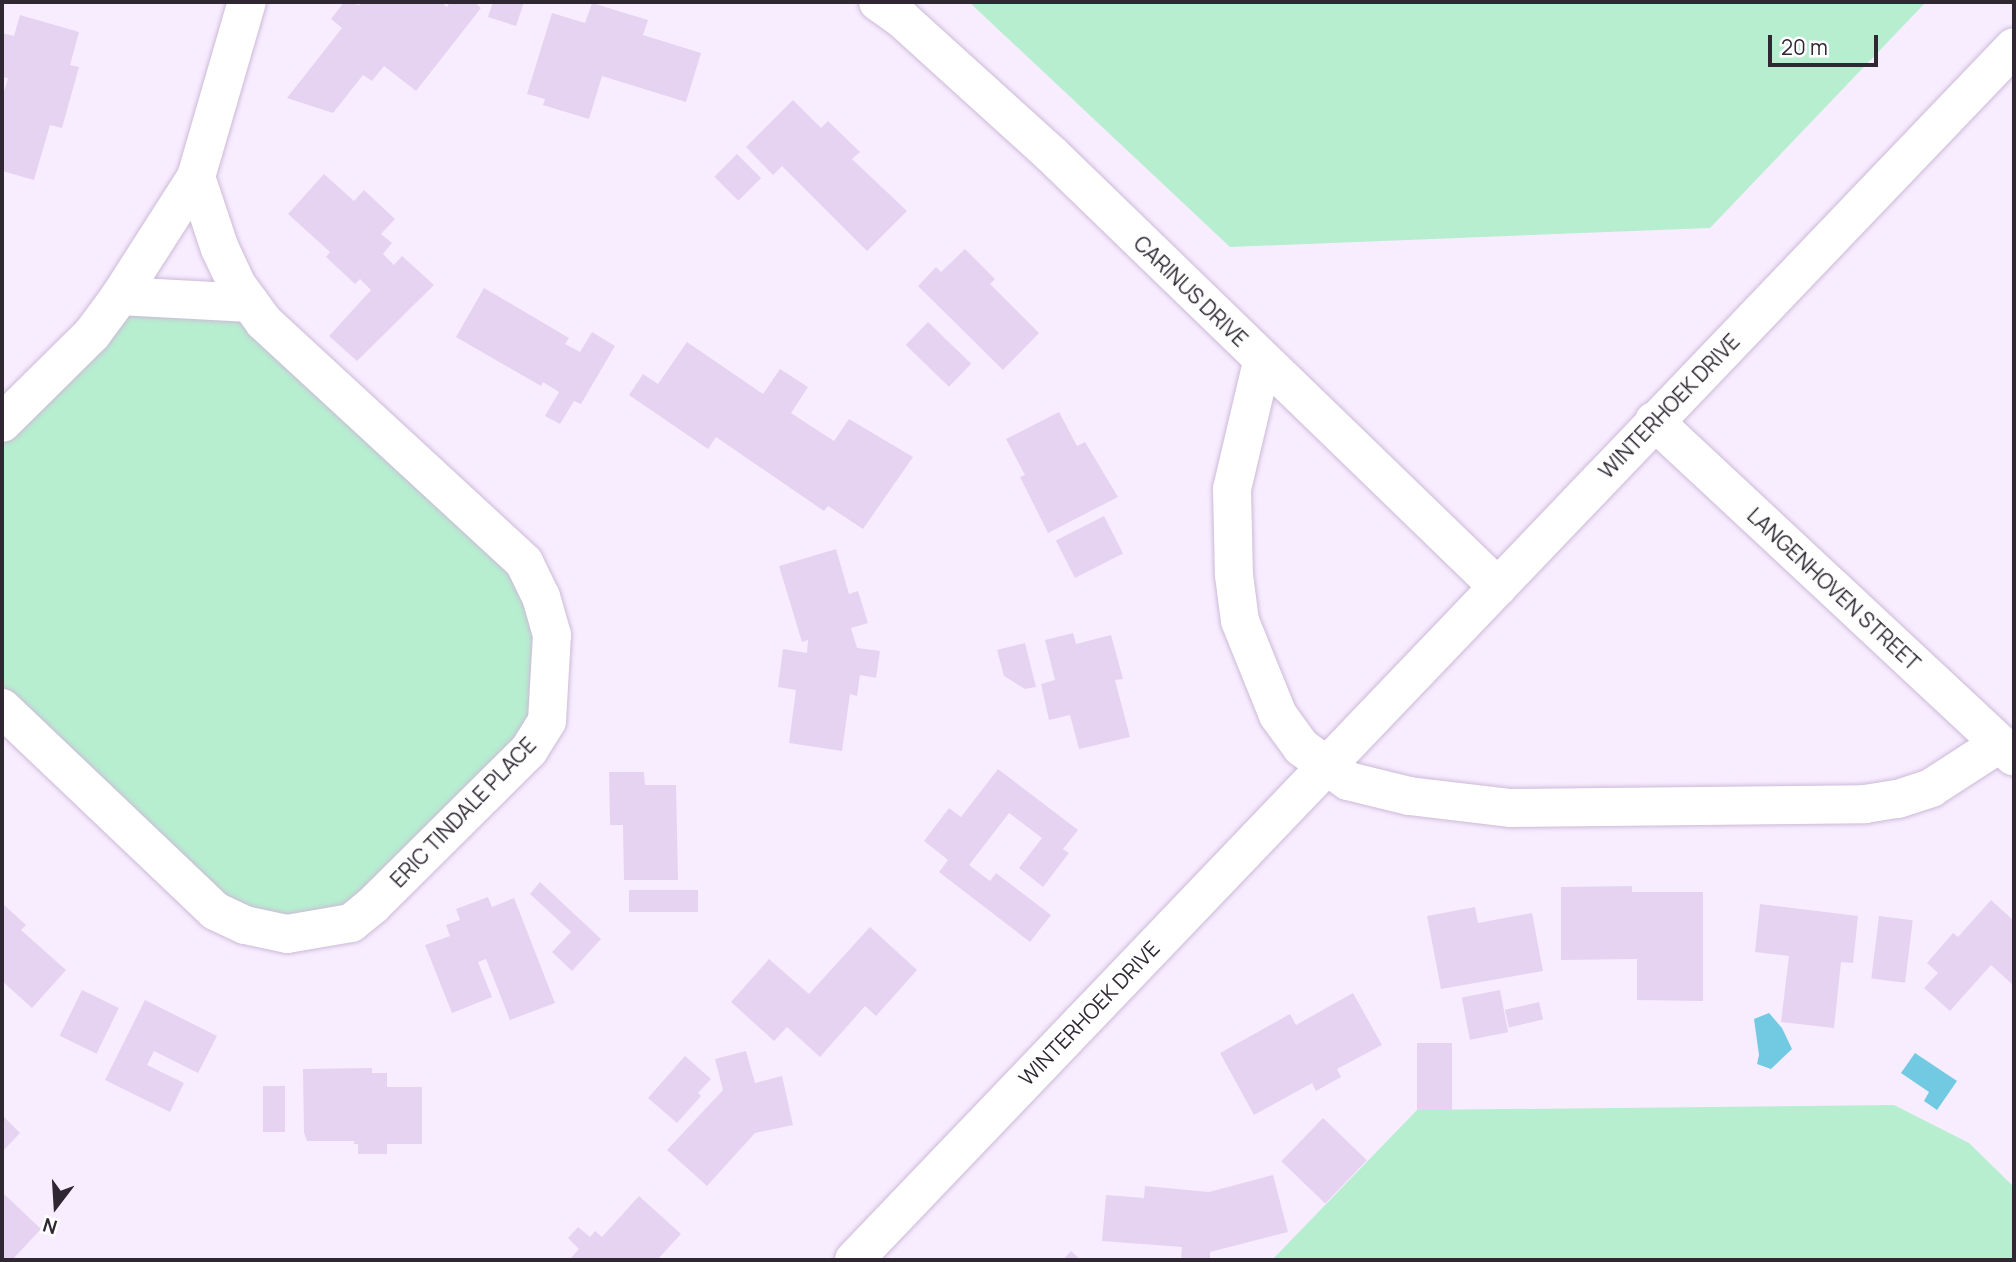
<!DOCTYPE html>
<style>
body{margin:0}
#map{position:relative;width:2016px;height:1262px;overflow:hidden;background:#f8edff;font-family:Manrope,sans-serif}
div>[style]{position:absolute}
.green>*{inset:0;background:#b7eed0}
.water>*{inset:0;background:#71cae2}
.building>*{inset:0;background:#e6d3f1;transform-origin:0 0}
.roads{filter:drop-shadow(0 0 2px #ccbad7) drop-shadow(0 0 2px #ccbad7)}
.minor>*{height:38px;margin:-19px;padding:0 19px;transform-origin:19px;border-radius:19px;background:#fff}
span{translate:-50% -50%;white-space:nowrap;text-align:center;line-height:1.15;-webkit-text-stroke:5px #fff;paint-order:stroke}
.street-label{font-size:21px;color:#2f2833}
.frame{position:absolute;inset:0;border:4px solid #2f2833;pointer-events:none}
.north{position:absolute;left:21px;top:1171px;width:70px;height:70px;-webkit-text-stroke:5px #fff;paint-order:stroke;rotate:197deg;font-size:19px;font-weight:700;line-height:28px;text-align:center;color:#2f2833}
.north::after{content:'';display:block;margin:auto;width:24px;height:32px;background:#2f2833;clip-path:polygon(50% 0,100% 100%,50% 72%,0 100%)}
.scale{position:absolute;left:1768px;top:35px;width:110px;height:32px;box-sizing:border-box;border:4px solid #2f2833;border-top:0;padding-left:9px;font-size:21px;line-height:24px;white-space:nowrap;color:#2f2833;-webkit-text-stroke:5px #fff;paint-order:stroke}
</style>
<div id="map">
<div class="green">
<i style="clip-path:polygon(969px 2px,1926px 2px,1710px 228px,1230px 247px)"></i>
<i style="clip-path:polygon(120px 296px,250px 303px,547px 602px,547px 721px,351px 923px,215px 911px,2px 709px,2px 415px)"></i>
<i style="clip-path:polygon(1894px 1105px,1969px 1143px,2014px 1187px,2014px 1260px,1272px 1260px,1417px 1110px)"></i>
</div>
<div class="water">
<i style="clip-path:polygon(1769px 1013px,1782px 1028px,1792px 1049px,1771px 1069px,1757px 1064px,1759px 1055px,1754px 1019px)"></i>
<i style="clip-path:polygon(1915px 1053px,1957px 1081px,1937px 1110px,1924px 1101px,1929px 1092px,1901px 1073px)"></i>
</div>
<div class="building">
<i style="clip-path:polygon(344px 2px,360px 5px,362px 2px,441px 2px,447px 7px,450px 2px,474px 2px,481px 8px,416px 91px,384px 66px,372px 81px,363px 75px,333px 113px,287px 98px,342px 28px,331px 19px)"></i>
<i style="clip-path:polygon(493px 2px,524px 2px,516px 26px,488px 17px)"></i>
<i style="clip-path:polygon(592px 3px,648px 20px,643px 35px,701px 53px,686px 102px,602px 76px,589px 119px,543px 105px,545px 99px,527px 94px,552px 13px,585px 23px)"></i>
<i style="clip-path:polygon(20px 15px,79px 32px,70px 65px,79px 67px,62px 128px,50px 125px,34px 180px,2px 171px,2px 98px,8px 78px,2px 77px,2px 33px,14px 36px)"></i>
<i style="clip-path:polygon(793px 100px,821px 128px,828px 121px,860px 152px,852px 159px,907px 211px,867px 251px,782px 166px,773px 175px,746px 147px)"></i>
<i style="left:737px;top:154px;width:34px;height:32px;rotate:45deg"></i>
<i style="clip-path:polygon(324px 174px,354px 201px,364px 190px,395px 219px,381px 234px,392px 243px,383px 254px,394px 265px,402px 256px,434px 285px,357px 361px,329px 336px,371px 290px,360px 279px,355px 284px,326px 257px,330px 252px,288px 214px)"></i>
<i style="clip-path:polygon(965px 249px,995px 279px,990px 284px,1039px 333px,1003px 370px,918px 286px,936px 267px,941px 272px)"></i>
<i style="clip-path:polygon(484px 288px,569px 338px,565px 344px,580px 352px,592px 332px,615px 346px,581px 404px,574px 401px,560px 424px,545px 416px,559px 392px,543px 382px,541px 386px,456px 337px)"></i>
<i style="left:928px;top:322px;width:60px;height:32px;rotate:44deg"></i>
<i style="clip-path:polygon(687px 342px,763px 394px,780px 369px,808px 387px,791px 413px,834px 441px,849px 419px,913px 457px,863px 529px,828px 506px,824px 511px,716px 437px,708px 449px,629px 395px,643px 374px,658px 384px)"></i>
<i style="clip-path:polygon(1059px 412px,1077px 446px,1085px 442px,1118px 497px,1048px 533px,1020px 477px,1025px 475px,1006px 439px)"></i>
<i style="left:1104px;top:516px;width:42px;height:54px;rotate:63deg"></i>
<i style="clip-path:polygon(836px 549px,849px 594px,858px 591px,868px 623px,851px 628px,857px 648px,880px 651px,876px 678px,860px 675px,857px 696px,850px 694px,842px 751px,789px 743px,796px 690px,778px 687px,783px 649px,807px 653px,808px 640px,802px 642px,779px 566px)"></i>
<i style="clip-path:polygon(1073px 633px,1076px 644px,1111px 635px,1123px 679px,1115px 680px,1130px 737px,1079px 749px,1070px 715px,1049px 720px,1041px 684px,1055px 680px,1045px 640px)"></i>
<i style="clip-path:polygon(1025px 643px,1036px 687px,1025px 689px,1004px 676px,997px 650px)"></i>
<i style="clip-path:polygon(998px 769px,1078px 830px,1063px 849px,1069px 853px,1043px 887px,1019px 868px,1042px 838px,1009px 813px,969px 865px,990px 881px,996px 873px,1051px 915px,1030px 942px,939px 872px,948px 860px,924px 841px,949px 808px,961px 817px)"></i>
<i style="clip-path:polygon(609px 772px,644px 772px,645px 785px,676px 785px,678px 880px,624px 880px,623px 825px,610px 825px)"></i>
<i style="clip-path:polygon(540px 882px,601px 939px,572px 971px,552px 952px,571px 932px,530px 894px)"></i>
<i style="clip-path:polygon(1632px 886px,1632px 892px,1703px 892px,1703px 1001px,1637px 1000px,1637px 959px,1561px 960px,1561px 887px)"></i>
<i style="left:698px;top:890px;width:22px;height:69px;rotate:90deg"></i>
<i style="clip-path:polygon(488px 897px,492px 907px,514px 898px,555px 1003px,510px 1020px,486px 959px,478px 962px,492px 997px,452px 1013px,425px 945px,450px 936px,446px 925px,460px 920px,456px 909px)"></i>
<i style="clip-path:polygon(1991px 900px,2014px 921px,2014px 986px,1991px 965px,1950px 1011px,1924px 988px,1938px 973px,1927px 963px,1953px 933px,1958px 937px)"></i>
<i style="clip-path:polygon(2px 903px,26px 925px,21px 930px,66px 970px,32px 1008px,2px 981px)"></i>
<i style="clip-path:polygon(1760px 904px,1858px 916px,1853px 963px,1841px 962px,1834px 1028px,1781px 1022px,1789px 956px,1755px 952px)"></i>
<i style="clip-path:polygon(1475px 907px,1478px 923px,1532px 913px,1543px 971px,1441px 989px,1427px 916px)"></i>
<i style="left:1879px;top:916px;width:34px;height:63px;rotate:7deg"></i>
<i style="clip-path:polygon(870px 927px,917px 970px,876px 1016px,865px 1006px,820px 1057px,787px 1027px,774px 1041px,731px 1002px,769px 959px,809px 994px)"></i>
<i style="left:82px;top:990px;width:41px;height:51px;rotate:26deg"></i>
<i style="left:1500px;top:990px;width:43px;height:39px;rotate:79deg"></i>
<i style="clip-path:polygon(1353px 993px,1382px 1045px,1337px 1069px,1341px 1077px,1316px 1091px,1312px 1083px,1254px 1115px,1220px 1053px,1290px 1014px,1296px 1025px)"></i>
<i style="clip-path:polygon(145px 1000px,217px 1036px,198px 1073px,154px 1051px,147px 1065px,184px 1083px,170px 1112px,105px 1080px)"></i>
<i style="left:1539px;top:1002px;width:18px;height:35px;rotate:77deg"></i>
<i style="left:1417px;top:1043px;width:35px;height:67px"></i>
<i style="clip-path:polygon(746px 1051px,755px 1083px,782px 1076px,793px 1125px,755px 1133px,707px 1186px,667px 1150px,723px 1090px,715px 1059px)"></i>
<i style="clip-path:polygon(685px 1056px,711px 1079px,698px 1093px,701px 1096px,677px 1123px,648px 1098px)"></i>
<i style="clip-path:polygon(372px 1068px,372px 1073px,387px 1073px,387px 1087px,422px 1087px,422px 1144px,387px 1144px,387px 1154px,358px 1154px,358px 1144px,354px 1144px,354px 1141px,307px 1141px,304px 1133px,303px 1069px)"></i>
<i style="left:263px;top:1086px;width:22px;height:46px"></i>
<i style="clip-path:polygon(2px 1115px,20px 1133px,2px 1152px)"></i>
<i style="left:1323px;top:1118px;width:61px;height:60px;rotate:44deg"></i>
<i style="clip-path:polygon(1273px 1175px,1288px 1232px,1210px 1252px,1210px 1260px,1181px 1260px,1182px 1247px,1102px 1241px,1106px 1195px,1144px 1198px,1145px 1186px,1209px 1192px)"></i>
<i style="clip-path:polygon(2px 1192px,41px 1229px,12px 1260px,2px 1260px)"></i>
<i style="clip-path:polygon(639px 1196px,681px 1234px,657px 1260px,569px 1260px,579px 1249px,568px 1238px,578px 1227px,590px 1237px,595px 1231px,602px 1237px)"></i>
<i style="clip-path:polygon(1071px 1251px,1081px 1260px,1063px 1260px)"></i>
</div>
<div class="roads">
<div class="minor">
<i style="left:878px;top:2px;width:29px;rotate:35deg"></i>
<i style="left:902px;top:19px;width:202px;rotate:42.2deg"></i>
<i style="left:1052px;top:155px;width:621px;rotate:44.09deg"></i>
<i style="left:120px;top:296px;width:130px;rotate:3.1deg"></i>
<i style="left:1262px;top:362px;width:130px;rotate:103.3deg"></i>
<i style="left:1232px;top:489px;width:86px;rotate:88.7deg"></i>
<i style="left:1234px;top:575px;width:46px;rotate:82.6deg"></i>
<i style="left:1240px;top:621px;width:101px;rotate:68deg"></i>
<i style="left:1278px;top:715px;width:39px;rotate:54deg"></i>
<i style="left:1301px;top:747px;width:58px;rotate:35.9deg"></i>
<i style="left:1348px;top:781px;width:63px;rotate:13.8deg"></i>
<i style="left:1409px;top:796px;width:103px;rotate:6.7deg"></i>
<i style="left:1511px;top:808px;width:354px;rotate:-0.6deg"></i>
<i style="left:1865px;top:804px;width:33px;rotate:-9deg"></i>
<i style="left:1898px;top:799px;width:35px;rotate:-18deg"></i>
<i style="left:1931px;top:788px;width:81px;rotate:-32.9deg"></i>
<i style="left:1654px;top:421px;width:492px;rotate:43deg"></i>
<i style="left:2px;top:423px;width:127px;rotate:-44.7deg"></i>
<i style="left:92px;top:334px;width:47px;rotate:-53.6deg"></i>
<i style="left:120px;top:296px;width:141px;rotate:-57.4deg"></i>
<i style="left:196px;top:177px;width:182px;rotate:-73.8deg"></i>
<i style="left:2px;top:708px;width:294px;rotate:43.6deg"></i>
<i style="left:215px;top:911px;width:33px;rotate:25deg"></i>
<i style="left:245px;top:925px;width:43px;rotate:12.1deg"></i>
<i style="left:287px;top:934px;width:65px;rotate:-9.8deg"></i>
<i style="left:351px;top:923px;width:28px;rotate:-39deg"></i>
<i style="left:373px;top:905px;width:220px;rotate:-44.8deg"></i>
<i style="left:529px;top:750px;width:34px;rotate:-58deg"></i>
<i style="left:547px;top:721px;width:86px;rotate:-86.7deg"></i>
<i style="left:552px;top:635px;width:40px;rotate:-106deg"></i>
<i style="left:541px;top:597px;width:39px;rotate:-116deg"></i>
<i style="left:524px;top:562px;width:354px;rotate:-137.3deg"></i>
<i style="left:264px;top:322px;width:46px;rotate:-126.1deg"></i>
<i style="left:237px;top:285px;width:40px;rotate:-115deg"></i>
<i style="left:220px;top:249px;width:76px;rotate:-108.4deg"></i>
<i style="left:854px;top:1260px;width:1678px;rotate:-46.28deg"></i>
</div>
</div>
<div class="street-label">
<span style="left:1191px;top:291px;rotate:44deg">CARINUS DRIVE</span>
<span style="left:1669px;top:406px;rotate:-46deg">WINTERHOEK DRIVE</span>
<span style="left:1834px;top:589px;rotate:43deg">LANGENHOVEN STREET</span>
<span style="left:463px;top:812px;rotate:-46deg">ERIC TINDALE PLACE</span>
<span style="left:1089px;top:1013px;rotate:-46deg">WINTERHOEK DRIVE</span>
</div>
<div class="frame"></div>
<div class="north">N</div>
<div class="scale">20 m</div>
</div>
